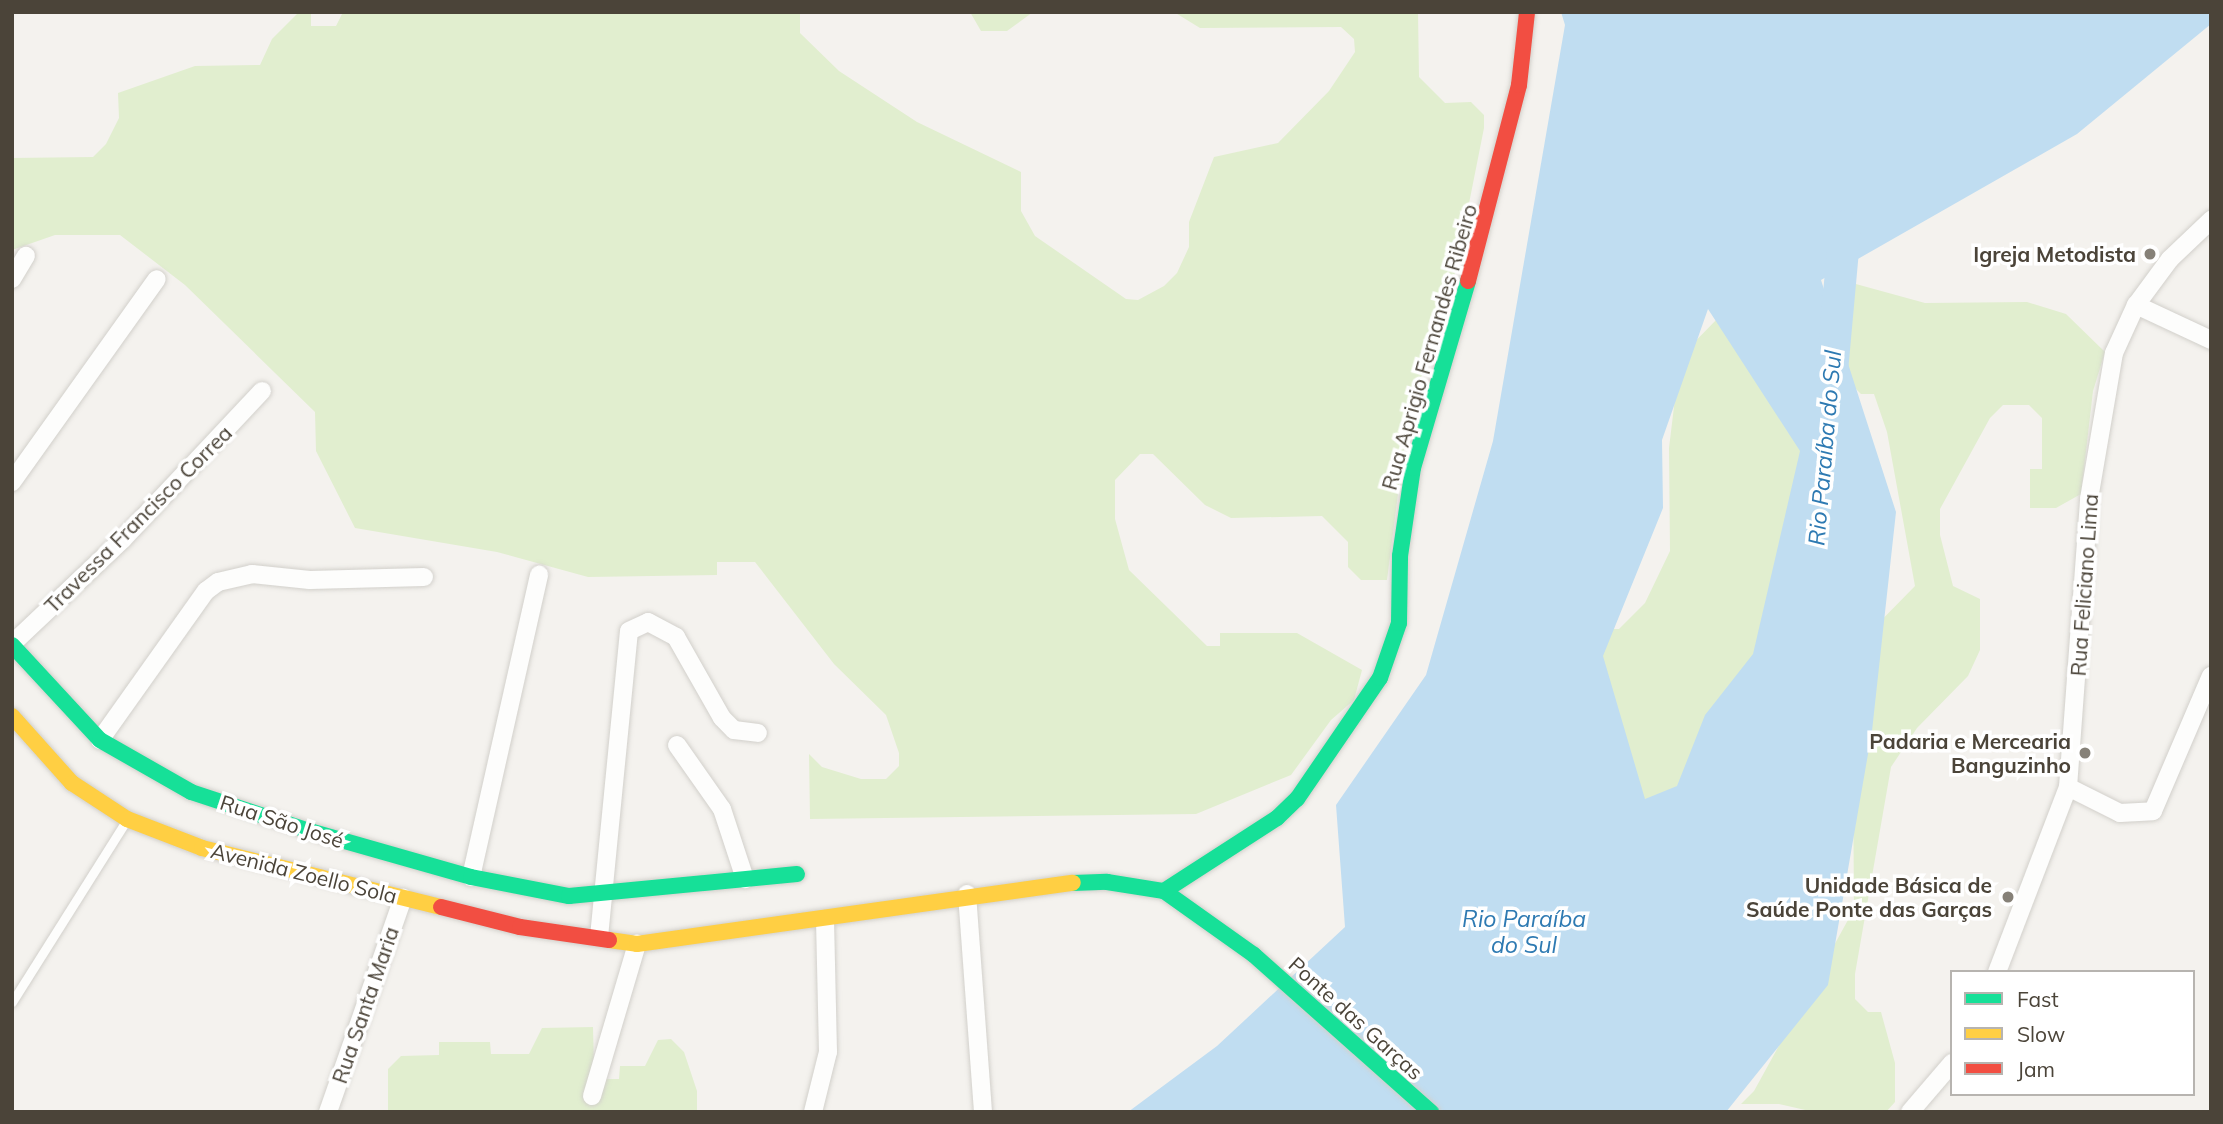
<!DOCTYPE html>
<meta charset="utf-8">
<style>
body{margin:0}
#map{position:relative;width:2223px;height:1124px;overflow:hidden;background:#f4f2ee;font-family:Mulish,sans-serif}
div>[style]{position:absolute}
.green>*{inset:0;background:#e1eecf}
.water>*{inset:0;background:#c0ddf1}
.river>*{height:32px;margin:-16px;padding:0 16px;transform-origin:16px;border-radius:16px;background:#c0ddf1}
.roads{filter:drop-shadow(0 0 2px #d2d0cb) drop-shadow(0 0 2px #d2d0cb)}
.lane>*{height:9px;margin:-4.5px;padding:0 4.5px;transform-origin:4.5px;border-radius:4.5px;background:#fdfdfc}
.street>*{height:18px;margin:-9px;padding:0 9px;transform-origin:9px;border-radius:9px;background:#fdfdfc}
.fast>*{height:16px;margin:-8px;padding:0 8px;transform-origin:8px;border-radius:8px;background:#16e098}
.slow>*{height:16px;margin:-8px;padding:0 8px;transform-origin:8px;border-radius:8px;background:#ffcf43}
.jam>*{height:16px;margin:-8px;padding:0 8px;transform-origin:8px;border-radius:8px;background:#f24e42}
.dots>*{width:19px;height:19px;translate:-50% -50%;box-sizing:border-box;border:4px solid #fff;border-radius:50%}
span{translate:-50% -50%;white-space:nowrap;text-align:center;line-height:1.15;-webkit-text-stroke:7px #fff;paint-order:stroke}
.poi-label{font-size:21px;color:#4b4439;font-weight:700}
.right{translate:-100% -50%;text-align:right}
.street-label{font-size:21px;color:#4b4439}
.water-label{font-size:23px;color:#2e7ab2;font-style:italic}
.frame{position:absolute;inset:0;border:14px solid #4b4439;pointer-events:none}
.legend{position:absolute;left:1950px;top:970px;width:245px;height:126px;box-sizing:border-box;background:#fff;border:2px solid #b7b4b0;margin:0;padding:9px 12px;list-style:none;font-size:21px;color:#4b4439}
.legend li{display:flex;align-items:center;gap:14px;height:35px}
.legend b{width:35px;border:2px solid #b7b4b0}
</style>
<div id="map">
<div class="green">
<i style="clip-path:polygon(343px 12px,800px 12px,800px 33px,839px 71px,917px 122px,1021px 172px,1021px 211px,1035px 236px,1126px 299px,1138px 300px,1164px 286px,1177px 273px,1189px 247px,1189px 222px,1214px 157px,1278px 143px,1329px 91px,1355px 52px,1354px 39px,1341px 27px,1200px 28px,1174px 12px,1418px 12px,1419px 77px,1445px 103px,1471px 102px,1484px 115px,1484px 128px,1448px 309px,1409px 408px,1387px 580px,1361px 580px,1348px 567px,1348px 542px,1322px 516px,1231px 518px,1205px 505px,1153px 454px,1140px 454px,1115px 480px,1115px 519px,1129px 570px,1207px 646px,1220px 646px,1220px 633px,1297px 633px,1362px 670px,1354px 700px,1331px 720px,1291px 775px,1196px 814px,810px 819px,809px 754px,822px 767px,861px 779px,886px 779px,899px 766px,899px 753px,886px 715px,834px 664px,755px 562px,717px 562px,717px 575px,588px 577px,497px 552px,355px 528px,316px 451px,315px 412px,185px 285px,120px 235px,55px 235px,12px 250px,12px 158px,93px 157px,106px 144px,119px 118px,118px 93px,195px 66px,260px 65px,272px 39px,298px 13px,311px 13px,311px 26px,336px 26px)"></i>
<i style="clip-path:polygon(970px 12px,1033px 12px,1007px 31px,981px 31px)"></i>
<i style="clip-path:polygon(1834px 278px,1925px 303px,2027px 302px,2066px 314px,2105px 352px,2093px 391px,2081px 494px,2056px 508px,2030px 508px,2030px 469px,2042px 469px,2042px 418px,2029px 405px,2003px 405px,1990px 418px,1940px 509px,1940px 535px,1953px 586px,1980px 599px,1980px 650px,1968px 676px,1917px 728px,1891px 767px,1855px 974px,1855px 999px,1868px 1012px,1881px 1012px,1895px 1063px,1895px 1102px,1886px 1112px,1814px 1112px,1779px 1104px,1741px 1104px,1754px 1091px,1854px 909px,1853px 768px,1864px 638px,1915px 586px,1887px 432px,1874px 394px,1861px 394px,1848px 381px,1835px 343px)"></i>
<i style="clip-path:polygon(1718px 318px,1810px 420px,1787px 640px,1635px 848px,1593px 629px,1619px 629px,1645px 603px,1670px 551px,1669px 448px,1680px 357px)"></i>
<i style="clip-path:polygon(593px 1027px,594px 1066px,607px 1079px,619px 1079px,620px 1066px,645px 1066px,658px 1040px,671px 1039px,684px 1052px,697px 1091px,697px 1112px,388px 1112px,388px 1069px,401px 1056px,439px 1055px,439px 1042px,490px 1042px,491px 1054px,529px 1054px,542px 1028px)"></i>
</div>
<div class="water">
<i style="clip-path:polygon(evenodd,1561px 12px,2211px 12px,2211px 24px,2077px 134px,1821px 280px,1896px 512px,1872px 731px,1828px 985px,1726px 1112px,1128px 1112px,1217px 1046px,1345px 927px,1336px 805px,1426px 675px,1493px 441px,1565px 25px,1561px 12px,1708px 309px,1800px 451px,1753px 654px,1705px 715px,1677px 786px,1645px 799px,1603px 656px,1663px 508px,1662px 440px,1708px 309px)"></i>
</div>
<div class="river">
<i style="left:1832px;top:371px;width:145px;rotate:-84.8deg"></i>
</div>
<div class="roads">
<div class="lane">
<i style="left:12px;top:1002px;width:214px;rotate:-57.8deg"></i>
</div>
<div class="street">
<i style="left:12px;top:279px;width:27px;rotate:-59deg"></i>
<i style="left:2136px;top:305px;width:83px;rotate:25deg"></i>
<i style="left:12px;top:482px;width:249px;rotate:-54.5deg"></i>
<i style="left:12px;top:644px;width:153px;rotate:-43.4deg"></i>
<i style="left:123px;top:539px;width:203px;rotate:-46.8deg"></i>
<i style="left:100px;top:740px;width:183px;rotate:-54.6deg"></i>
<i style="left:206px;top:591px;width:15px;rotate:-37deg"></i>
<i style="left:218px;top:582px;width:35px;rotate:-13deg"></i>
<i style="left:252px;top:574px;width:58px;rotate:5.9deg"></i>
<i style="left:310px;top:580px;width:114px;rotate:-1.5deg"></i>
<i style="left:677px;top:745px;width:78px;rotate:54.9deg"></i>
<i style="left:722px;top:809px;width:74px;rotate:71.8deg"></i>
<i style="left:2068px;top:787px;width:58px;rotate:26.6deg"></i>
<i style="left:2120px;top:813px;width:33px;rotate:-3deg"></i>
<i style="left:2153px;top:811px;width:147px;rotate:-66.8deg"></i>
<i style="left:471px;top:877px;width:310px;rotate:-77.3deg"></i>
<i style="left:967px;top:894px;width:219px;rotate:85.8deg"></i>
<i style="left:599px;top:937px;width:307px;rotate:-84.4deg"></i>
<i style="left:629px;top:631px;width:21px;rotate:-25deg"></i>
<i style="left:648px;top:622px;width:32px;rotate:28deg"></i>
<i style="left:676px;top:637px;width:93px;rotate:60.4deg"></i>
<i style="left:722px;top:718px;width:17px;rotate:45deg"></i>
<i style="left:734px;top:730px;width:24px;rotate:7deg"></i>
<i style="left:1997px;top:972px;width:198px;rotate:-69deg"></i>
<i style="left:2068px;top:787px;width:289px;rotate:-85.8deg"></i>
<i style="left:2089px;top:499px;width:148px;rotate:-80.3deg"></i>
<i style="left:2114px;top:353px;width:53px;rotate:-65.4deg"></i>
<i style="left:2136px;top:305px;width:57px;rotate:-53.5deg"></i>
<i style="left:2170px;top:259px;width:57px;rotate:-43.6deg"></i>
<i style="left:592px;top:1096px;width:159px;rotate:-73.5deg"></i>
<i style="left:328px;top:1112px;width:227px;rotate:-70.7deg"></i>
<i style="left:813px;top:1112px;width:62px;rotate:-76deg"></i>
<i style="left:828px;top:1052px;width:132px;rotate:-91.3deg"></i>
<i style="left:1910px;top:1112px;width:65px;rotate:-49.4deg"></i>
</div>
<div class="fast">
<i style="left:12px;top:645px;width:129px;rotate:47.2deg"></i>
<i style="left:100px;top:740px;width:105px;rotate:29.7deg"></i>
<i style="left:191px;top:792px;width:128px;rotate:18.2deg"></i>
<i style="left:313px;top:832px;width:164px;rotate:15.9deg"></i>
<i style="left:471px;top:877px;width:100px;rotate:11deg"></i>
<i style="left:569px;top:896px;width:229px;rotate:-5.5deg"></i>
<i style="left:1073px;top:883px;width:34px;rotate:-2deg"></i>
<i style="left:1107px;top:882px;width:58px;rotate:9deg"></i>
<i style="left:1164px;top:891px;width:110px;rotate:35.4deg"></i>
<i style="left:1254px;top:955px;width:237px;rotate:41.6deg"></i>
<i style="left:1164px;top:891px;width:135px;rotate:-32.9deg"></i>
<i style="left:1277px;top:818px;width:28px;rotate:-44deg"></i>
<i style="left:1297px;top:799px;width:147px;rotate:-55.6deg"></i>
<i style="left:1380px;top:678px;width:58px;rotate:-70.9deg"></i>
<i style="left:1399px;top:623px;width:67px;rotate:-89.1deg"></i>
<i style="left:1400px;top:556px;width:89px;rotate:-81.6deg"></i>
<i style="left:1413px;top:468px;width:195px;rotate:-73.6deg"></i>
</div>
<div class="slow">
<i style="left:12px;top:716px;width:90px;rotate:48.2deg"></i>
<i style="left:72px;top:783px;width:66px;rotate:33.2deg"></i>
<i style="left:127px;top:819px;width:80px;rotate:21.1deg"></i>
<i style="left:202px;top:848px;width:246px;rotate:13.9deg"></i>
<i style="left:609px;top:940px;width:28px;rotate:8deg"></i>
<i style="left:637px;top:944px;width:440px;rotate:-8deg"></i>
</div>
<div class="jam">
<i style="left:1468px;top:281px;width:203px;rotate:-75.4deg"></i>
<i style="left:1519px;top:85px;width:73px;rotate:-83.7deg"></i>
<i style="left:441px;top:907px;width:81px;rotate:14.2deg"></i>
<i style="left:520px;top:927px;width:90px;rotate:8.3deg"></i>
</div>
</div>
<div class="dots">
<i style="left:2150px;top:254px;background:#868178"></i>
<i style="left:2085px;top:753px;background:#868178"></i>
<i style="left:2008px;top:897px;background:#868178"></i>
</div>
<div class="poi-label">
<span class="right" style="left:2136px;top:254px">Igreja Metodista</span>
<span class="right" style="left:2071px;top:753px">Padaria e Mercearia<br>Banguzinho</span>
<span class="right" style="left:1992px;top:897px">Unidade Básica de<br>Saúde Ponte das Garças</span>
</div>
<div class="street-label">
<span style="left:1429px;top:347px;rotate:-74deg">Rua Aprigio Fernandes Ribeiro</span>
<span style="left:138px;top:519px;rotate:-45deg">Travessa Francisco Correa</span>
<span style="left:2084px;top:585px;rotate:-86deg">Rua Feliciano Lima</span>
<span style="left:282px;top:821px;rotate:18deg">Rua São José</span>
<span style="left:304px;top:873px;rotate:14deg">Avenida Zoello Sola</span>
<span style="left:365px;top:1005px;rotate:-71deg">Rua Santa Maria</span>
<span style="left:1356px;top:1018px;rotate:42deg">Ponte das Garças</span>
</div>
<div class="water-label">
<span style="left:1825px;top:448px;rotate:-85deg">Rio Paraíba do Sul</span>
<span style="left:1524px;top:932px">Rio Paraíba<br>do Sul</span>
</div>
<div class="frame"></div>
<ul class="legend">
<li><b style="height:9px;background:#16e098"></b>Fast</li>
<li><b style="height:9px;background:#ffcf43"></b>Slow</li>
<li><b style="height:9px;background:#f24e42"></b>Jam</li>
</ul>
</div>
